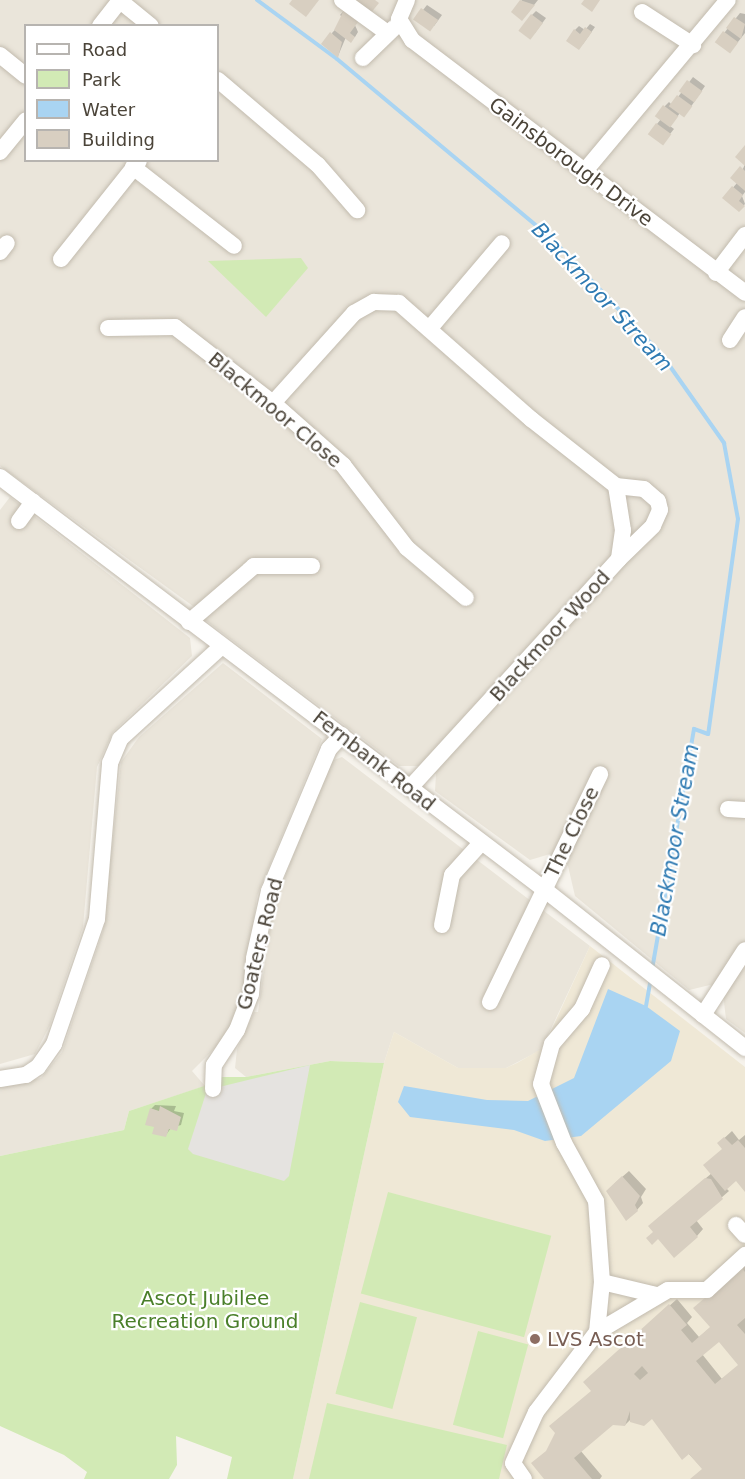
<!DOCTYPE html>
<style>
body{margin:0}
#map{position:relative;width:745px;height:1479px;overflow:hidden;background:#f6f3ec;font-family:"DejaVu Sans",sans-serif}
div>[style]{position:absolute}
.residential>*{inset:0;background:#eae5da}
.education>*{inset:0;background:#efe8d6}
.green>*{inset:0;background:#d2eab5;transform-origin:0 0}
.parking>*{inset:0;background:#e5e3e0}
.water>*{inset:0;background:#a9d4f2}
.shadow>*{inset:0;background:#0003}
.stream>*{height:4px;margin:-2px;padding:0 2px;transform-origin:2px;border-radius:2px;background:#a9d4f2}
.building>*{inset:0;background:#d8cfc1;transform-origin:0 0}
.roads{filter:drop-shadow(0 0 2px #c2bbae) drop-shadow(0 0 2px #c2bbae)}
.minor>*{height:16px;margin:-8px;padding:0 8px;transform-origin:8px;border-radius:8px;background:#fff}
.dots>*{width:16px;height:16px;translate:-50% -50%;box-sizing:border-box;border:3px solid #fff;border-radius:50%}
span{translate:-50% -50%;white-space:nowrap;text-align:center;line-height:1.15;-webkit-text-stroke:4.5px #fff;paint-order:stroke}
.street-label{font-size:20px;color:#4b4439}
.park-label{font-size:20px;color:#4a7f2a}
.education-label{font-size:20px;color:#785e54}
.left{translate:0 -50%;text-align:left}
.water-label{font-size:21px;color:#2e7ab2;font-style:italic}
.legend{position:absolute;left:24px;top:24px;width:195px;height:138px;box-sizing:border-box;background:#fff;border:2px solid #b7b4b0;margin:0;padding:8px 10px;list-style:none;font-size:18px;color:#4b4439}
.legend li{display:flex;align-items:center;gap:12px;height:30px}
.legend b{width:30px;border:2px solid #b7b4b0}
</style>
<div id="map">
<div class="residential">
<i style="clip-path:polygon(evenodd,0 0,745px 0,745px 1033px,726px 1019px,723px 994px,710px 985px,689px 990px,575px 896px,568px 866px,550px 854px,530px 860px,435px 791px,436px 774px,420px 766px,399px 766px,204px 619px,197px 609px,0 466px,0 0,26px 26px,218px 26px,218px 160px,26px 160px,26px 26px)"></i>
<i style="clip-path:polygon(10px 497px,190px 638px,192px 656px,113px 732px,97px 767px,83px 927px,50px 1025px,35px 1054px,0 1064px,0 510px)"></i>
<i style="clip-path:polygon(223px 663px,322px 739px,257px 896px,244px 991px,233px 1021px,223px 1040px,192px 1071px,205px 1086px,129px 1111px,124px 1130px,0 1156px,0 1087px,41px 1078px,62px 1052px,103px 931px,121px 762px,139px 737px)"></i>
<i style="clip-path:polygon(342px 757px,590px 946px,541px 1050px,506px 1068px,458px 1068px,394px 1032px,384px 1063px,330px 1061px,246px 1077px,235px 1068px,237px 1049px,254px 1012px,258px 1012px,273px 906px,331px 761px)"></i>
</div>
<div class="education">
<i style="clip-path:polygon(590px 946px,745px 1067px,745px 1479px,293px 1479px,384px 1063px,394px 1032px,458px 1068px,506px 1068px,517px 1063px,543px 1048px)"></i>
</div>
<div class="green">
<i style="clip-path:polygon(301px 258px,308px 268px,266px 317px,208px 261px)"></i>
<i style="clip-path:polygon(330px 1061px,384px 1063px,293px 1479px,227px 1479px,232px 1457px,176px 1436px,177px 1465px,169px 1479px,84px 1479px,87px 1472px,64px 1455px,0 1426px,0 1156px,124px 1130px,129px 1111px,204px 1086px,212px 1077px,246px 1077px)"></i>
<i style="left:388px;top:1192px;width:169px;height:105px;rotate:15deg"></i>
<i style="left:360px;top:1302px;width:59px;height:95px;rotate:15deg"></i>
<i style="left:478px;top:1331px;width:52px;height:97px;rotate:15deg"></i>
<i style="clip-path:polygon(327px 1403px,507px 1445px,499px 1479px,309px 1479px)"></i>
</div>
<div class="parking">
<i style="clip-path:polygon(310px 1065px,289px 1176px,284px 1181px,193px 1154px,188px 1149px,207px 1090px)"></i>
</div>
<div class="water">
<i style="clip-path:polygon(608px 989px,646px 1006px,680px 1031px,671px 1061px,581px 1136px,545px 1141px,514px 1130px,410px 1117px,398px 1102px,404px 1086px,487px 1100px,528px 1101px,574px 1078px)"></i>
</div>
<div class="shadow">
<i style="clip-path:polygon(522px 0,538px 0,526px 15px,513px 12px)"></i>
<i style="clip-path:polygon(427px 5px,442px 15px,434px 26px,415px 20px)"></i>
<i style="clip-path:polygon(347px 7px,358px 32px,355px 37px,346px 37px,338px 56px,332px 33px,345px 19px,340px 15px)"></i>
<i style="clip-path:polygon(536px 11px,546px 18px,535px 33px,532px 15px)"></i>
<i style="clip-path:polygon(740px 13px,745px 14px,745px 33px,734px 47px,717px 42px)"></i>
<i style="clip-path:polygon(590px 24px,595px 27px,583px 44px,575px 30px,579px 26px,585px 30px)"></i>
<i style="clip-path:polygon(693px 77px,705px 86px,688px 111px,680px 113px,670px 126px,674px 129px,666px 139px,649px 134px,661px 119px,665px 106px,669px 102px,672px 105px)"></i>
<i style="clip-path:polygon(745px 148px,745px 192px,742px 196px,745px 204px,739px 210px,724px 198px,737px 183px,745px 164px)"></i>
<i style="clip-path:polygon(155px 1105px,176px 1106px,174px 1111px,184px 1113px,181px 1125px,171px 1128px,166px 1135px,151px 1109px)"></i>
<i style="clip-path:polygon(732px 1131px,739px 1140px,745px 1135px,745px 1190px,736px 1179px,726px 1188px,729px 1191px,696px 1220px,703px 1229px,697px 1236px,654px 1232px,656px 1220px,712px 1173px,723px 1149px,719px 1143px)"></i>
<i style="clip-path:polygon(629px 1171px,646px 1189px,641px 1197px,643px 1203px,637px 1210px,614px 1184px)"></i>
<i style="clip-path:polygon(evenodd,745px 1264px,745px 1479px,692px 1479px,703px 1469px,653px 1416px,632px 1418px,625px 1425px,613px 1424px,580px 1450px,602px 1476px,600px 1479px,545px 1479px,548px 1450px,593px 1391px,592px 1375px,677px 1299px,692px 1317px,687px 1323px,699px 1337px,711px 1327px,745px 1264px,719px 1340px,740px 1365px,722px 1379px,702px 1354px,719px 1340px)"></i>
</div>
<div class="stream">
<i style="left:257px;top:0;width:99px;rotate:36.4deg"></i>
<i style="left:337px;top:59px;width:278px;rotate:39.9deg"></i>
<i style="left:550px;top:237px;width:163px;rotate:46.5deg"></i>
<i style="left:662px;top:355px;width:108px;rotate:54.8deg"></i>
<i style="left:724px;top:443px;width:77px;rotate:79.6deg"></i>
<i style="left:738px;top:519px;width:217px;rotate:97.9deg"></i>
<i style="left:708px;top:734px;width:15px;rotate:-160deg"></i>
<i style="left:694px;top:729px;width:244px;rotate:99.9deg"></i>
<i style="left:646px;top:1006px;width:27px;rotate:-80deg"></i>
</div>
<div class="building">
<i style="clip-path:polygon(292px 0,319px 0,306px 17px,289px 4px)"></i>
<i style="clip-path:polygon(353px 0,375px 0,379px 3px,370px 14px)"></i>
<i style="clip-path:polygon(520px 0,535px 5px,522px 21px,511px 12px)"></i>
<i style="clip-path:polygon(584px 0,600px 0,592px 12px,581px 4px)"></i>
<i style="clip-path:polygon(346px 6px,361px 18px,350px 33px,355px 37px,351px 43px,334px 30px)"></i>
<i style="left:421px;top:8px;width:21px;height:14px;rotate:35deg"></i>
<i style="left:531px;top:14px;width:15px;height:21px;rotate:37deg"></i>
<i style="clip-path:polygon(734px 17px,745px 24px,741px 39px,726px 28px)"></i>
<i style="clip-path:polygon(585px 27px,592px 32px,579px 50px,566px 41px,574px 29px,580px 34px)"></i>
<i style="left:723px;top:31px;width:19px;height:14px;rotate:36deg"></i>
<i style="clip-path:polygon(330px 32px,342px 42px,338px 58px,321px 44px)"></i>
<i style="left:687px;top:80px;width:19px;height:14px;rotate:36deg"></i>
<i style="left:677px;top:95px;width:19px;height:14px;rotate:36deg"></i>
<i style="left:663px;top:105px;width:19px;height:14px;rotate:36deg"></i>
<i style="left:656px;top:123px;width:19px;height:14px;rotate:36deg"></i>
<i style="clip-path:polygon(745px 145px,745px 166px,735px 157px)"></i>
<i style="clip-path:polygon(740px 166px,745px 171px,745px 191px,730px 178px)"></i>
<i style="clip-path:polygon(732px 186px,743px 195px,739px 201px,745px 206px,739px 212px,722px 198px)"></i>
<i style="clip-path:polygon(160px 1106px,181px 1117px,177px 1131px,169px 1129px,166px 1137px,152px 1134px,154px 1127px,145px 1125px,150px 1108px,159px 1111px)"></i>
<i style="clip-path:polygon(724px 1137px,732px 1145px,738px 1140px,745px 1148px,745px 1192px,736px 1181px,725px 1191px,703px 1165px,722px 1149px,717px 1143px)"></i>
<i style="clip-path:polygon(622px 1176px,640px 1196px,635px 1205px,638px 1211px,626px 1221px,606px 1191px)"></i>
<i style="clip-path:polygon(705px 1178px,711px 1179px,723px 1199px,690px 1227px,698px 1237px,674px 1258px,658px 1239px,652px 1245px,646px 1238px,653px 1232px,648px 1226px)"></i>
<i style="clip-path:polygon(evenodd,741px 1267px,745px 1272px,745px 1318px,737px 1325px,745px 1334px,745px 1479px,690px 1479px,702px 1469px,689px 1454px,682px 1460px,652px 1419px,644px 1426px,630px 1422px,630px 1411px,625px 1426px,613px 1425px,574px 1458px,592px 1479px,544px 1479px,531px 1463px,546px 1451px,555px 1433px,549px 1426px,591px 1391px,583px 1382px,669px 1304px,687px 1325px,681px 1330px,692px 1343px,710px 1327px,693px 1308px,741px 1267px,719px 1342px,738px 1365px,715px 1384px,696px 1361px,719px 1342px,741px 1267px,642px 1366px,648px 1373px,640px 1380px,634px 1374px,642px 1366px)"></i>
</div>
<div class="roads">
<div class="minor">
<i style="left:119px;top:0;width:41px;rotate:39.1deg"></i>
<i style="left:342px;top:0;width:54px;rotate:36deg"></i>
<i style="left:407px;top:0;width:21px;rotate:113deg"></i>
<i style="left:399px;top:19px;width:25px;rotate:58deg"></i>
<i style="left:412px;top:40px;width:418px;rotate:37.2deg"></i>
<i style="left:642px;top:12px;width:61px;rotate:32.9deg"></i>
<i style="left:100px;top:26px;width:33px;rotate:-52deg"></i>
<i style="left:0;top:55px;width:33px;rotate:39deg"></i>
<i style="left:363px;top:58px;width:43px;rotate:-44.1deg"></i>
<i style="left:218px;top:80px;width:131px;rotate:40.4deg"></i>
<i style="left:318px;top:165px;width:60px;rotate:49.1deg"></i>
<i style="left:0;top:152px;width:41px;rotate:-50.9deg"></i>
<i style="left:133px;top:167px;width:128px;rotate:38deg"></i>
<i style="left:584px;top:172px;width:224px;rotate:-50.1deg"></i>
<i style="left:0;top:252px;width:11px;rotate:-52deg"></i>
<i style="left:61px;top:259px;width:125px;rotate:-51.5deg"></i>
<i style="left:716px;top:273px;width:48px;rotate:-52.7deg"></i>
<i style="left:108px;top:328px;width:67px;rotate:-0.9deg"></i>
<i style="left:175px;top:327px;width:124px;rotate:37.8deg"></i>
<i style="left:273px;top:403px;width:94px;rotate:41.5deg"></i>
<i style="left:343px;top:465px;width:105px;rotate:52.4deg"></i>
<i style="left:407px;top:548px;width:77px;rotate:40.3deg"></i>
<i style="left:430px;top:328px;width:111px;rotate:-49.7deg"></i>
<i style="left:730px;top:340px;width:27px;rotate:-57deg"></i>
<i style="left:273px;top:403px;width:121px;rotate:-48deg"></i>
<i style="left:354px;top:313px;width:23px;rotate:-29deg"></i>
<i style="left:374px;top:302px;width:25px;rotate:2deg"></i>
<i style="left:399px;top:303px;width:176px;rotate:41.3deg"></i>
<i style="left:531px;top:419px;width:108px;rotate:38.2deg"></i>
<i style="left:616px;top:486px;width:45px;rotate:81deg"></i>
<i style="left:623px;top:530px;width:29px;rotate:98deg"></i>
<i style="left:619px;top:559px;width:309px;rotate:132.4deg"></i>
<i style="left:0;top:477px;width:684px;rotate:37.15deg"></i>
<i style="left:545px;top:890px;width:255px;rotate:38.3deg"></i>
<i style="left:616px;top:486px;width:28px;rotate:6deg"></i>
<i style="left:644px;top:489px;width:18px;rotate:41deg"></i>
<i style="left:658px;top:501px;width:9px;rotate:77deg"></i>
<i style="left:660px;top:510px;width:17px;rotate:114deg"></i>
<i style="left:653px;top:526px;width:47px;rotate:135.9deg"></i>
<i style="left:19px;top:521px;width:24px;rotate:-54deg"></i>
<i style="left:189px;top:622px;width:86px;rotate:-40.7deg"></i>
<i style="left:254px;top:566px;width:58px"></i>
<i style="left:728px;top:809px;width:17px;rotate:3deg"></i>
<i style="left:442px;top:925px;width:51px;rotate:-78.7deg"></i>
<i style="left:452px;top:875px;width:42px;rotate:-47.9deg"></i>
<i style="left:490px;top:1002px;width:253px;rotate:-64.2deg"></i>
<i style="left:703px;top:1015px;width:77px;rotate:-57.1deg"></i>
<i style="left:0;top:1079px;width:26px;rotate:-9deg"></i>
<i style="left:26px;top:1075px;width:14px;rotate:-34deg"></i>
<i style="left:38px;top:1067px;width:28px;rotate:-55deg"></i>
<i style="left:54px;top:1044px;width:132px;rotate:-71deg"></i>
<i style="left:97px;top:919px;width:157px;rotate:-85.2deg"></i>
<i style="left:110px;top:763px;width:26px;rotate:-67deg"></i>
<i style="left:120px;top:739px;width:138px;rotate:-42.4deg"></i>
<i style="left:213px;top:1089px;width:24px;rotate:-88deg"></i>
<i style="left:214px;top:1065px;width:42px;rotate:-56.7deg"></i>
<i style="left:237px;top:1030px;width:39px;rotate:-69deg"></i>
<i style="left:251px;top:994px;width:36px;rotate:-85deg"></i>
<i style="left:254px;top:958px;width:69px;rotate:-77.4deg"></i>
<i style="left:269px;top:891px;width:154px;rotate:-67.1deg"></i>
<i style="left:329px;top:749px;width:19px;rotate:-47deg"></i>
<i style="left:736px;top:1225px;width:13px;rotate:48deg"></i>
<i style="left:602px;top:1282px;width:56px;rotate:13.5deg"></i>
<i style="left:597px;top:1332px;width:50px;rotate:-84.3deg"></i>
<i style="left:602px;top:1282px;width:81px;rotate:-94.2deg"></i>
<i style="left:596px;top:1201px;width:66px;rotate:-118.9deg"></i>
<i style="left:564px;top:1143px;width:63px;rotate:-111.3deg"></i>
<i style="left:541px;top:1084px;width:41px;rotate:-74.6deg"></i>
<i style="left:552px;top:1044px;width:46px;rotate:-49.4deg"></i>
<i style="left:582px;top:1009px;width:48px;rotate:-65.6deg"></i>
<i style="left:524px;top:1479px;width:19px;rotate:-125deg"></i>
<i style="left:513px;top:1463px;width:56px;rotate:-65.7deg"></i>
<i style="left:536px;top:1412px;width:101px;rotate:-52.7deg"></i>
<i style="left:597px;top:1332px;width:82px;rotate:-30.6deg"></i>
<i style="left:668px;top:1290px;width:39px"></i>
<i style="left:707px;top:1290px;width:52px;rotate:-42.6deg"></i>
</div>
</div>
<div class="dots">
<i style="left:535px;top:1339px;background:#8d6e63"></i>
</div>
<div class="street-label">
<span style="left:571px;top:162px;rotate:37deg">Gainsborough Drive</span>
<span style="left:275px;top:410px;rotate:40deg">Blackmoor Close</span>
<span style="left:550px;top:636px;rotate:-48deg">Blackmoor Wood</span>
<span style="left:374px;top:761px;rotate:38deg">Fernbank Road</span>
<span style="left:572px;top:832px;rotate:-64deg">The Close</span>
<span style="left:260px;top:944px;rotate:-76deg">Goaters Road</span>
</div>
<div class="park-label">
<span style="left:205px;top:1310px">Ascot Jubilee<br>Recreation Ground</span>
</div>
<div class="education-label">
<span class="left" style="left:547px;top:1339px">LVS Ascot</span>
</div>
<div class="water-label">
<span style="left:602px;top:297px;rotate:47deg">Blackmoor Stream</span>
<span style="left:675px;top:840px;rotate:-80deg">Blackmoor Stream</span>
</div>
<ul class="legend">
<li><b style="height:8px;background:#fff"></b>Road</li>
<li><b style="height:16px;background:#d2eab5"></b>Park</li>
<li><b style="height:16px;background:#a9d4f2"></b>Water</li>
<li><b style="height:16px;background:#d8cfc1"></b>Building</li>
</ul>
</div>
